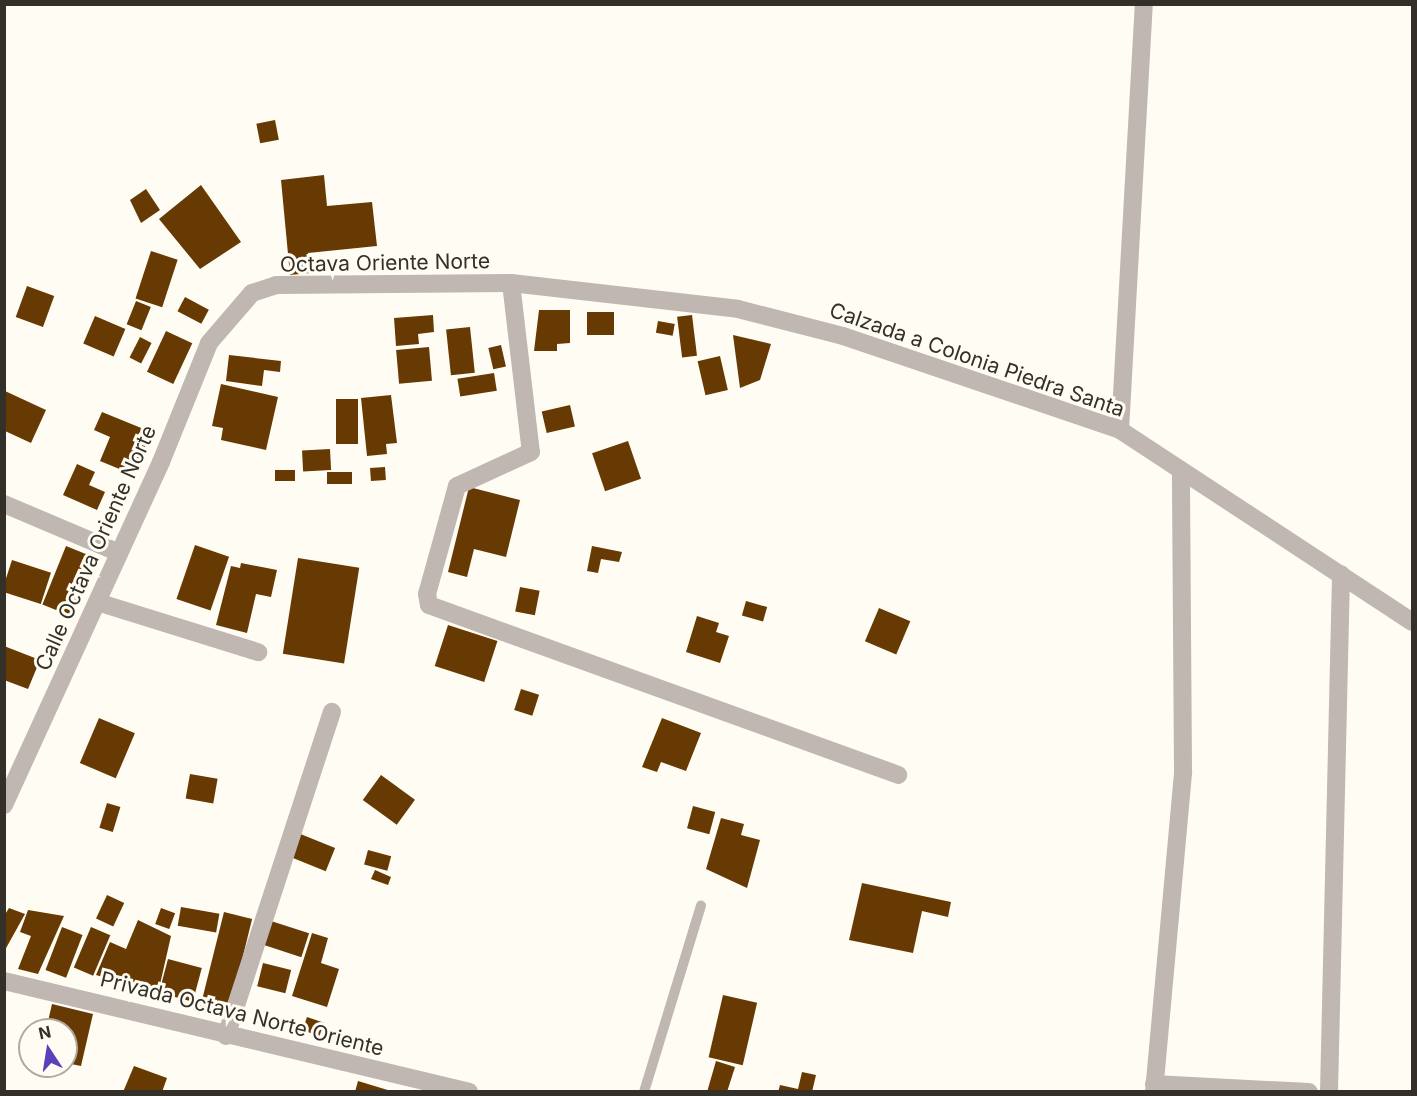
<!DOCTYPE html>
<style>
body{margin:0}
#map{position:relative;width:1417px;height:1096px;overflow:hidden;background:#fffcf3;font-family:Inter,sans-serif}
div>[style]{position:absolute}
.building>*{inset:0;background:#673a03;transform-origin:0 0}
.lane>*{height:10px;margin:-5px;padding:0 5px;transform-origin:5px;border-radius:5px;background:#c0b6b2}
.street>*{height:18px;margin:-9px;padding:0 9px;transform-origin:9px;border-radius:9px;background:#c0b6b2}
span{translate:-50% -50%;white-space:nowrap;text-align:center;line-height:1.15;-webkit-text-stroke:6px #fffcf3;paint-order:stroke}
.street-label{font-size:21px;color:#333029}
.frame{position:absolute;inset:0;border:6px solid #333029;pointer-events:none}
.north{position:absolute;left:18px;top:1018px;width:60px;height:60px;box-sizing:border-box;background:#fffcf3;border:2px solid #adaaa2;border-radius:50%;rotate:348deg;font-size:16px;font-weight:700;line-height:24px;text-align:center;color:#333029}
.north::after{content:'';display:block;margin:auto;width:21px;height:27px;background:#5b41b9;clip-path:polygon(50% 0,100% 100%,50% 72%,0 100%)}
</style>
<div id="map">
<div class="building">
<i style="left:275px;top:120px;width:20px;height:19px;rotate:79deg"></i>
<i style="clip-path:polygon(324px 175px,327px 206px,372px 202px,377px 246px,308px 253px,310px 273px,290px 275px,281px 180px)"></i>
<i style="clip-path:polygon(201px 185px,241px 242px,200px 269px,159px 219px)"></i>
<i style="clip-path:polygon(146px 189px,160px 210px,141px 223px,130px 200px)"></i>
<i style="left:151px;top:251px;width:28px;height:50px;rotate:18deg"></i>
<i style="left:27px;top:286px;width:29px;height:33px;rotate:20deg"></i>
<i style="left:185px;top:297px;width:27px;height:16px;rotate:28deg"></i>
<i style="left:136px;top:301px;width:16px;height:25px;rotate:22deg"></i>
<i style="clip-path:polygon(539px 310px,570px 310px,570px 343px,557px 344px,557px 351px,534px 351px)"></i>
<i style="left:587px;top:312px;width:27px;height:23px"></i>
<i style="clip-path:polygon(433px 315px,434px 332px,418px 334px,419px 344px,396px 346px,394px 318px)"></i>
<i style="left:692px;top:315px;width:41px;height:15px;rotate:83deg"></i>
<i style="left:95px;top:316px;width:33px;height:30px;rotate:23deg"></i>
<i style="left:658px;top:321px;width:17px;height:12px;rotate:10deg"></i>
<i style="left:470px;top:327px;width:46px;height:24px;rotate:84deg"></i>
<i style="left:166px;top:331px;width:29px;height:45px;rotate:25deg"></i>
<i style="clip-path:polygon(733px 335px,771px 344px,760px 380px,740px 388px)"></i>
<i style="left:140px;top:337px;width:13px;height:23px;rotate:27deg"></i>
<i style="left:501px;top:345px;width:22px;height:13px;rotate:77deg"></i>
<i style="left:429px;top:347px;width:34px;height:33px;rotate:85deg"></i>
<i style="clip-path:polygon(229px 355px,281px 361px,280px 372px,264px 370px,262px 386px,226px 381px)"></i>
<i style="left:720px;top:356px;width:35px;height:23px;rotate:77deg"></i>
<i style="left:494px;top:373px;width:18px;height:37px;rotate:81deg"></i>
<i style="clip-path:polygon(221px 384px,278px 397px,266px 450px,221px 440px,223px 428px,212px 426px)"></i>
<i style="clip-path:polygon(5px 391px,46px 410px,31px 443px,5px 431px)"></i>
<i style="clip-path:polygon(391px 395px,397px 443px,386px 444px,387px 454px,367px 456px,361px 398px)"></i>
<i style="left:336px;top:399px;width:22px;height:45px"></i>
<i style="left:570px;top:405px;width:22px;height:29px;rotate:77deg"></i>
<i style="clip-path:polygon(102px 412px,151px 432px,134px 475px,100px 461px,110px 437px,94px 430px)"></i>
<i style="left:628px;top:441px;width:40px;height:38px;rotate:71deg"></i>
<i style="left:330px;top:449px;width:21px;height:28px;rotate:87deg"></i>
<i style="clip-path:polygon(77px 464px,95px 472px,89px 485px,105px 492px,97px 510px,63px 495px)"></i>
<i style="left:385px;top:467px;width:13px;height:15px;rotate:86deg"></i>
<i style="left:295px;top:470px;width:11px;height:20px;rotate:90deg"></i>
<i style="left:327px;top:472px;width:25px;height:12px"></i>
<i style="clip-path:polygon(469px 487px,520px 500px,506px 557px,474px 549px,467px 577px,448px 572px)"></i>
<i style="left:195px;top:545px;width:36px;height:57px;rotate:19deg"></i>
<i style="left:66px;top:546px;width:32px;height:63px;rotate:22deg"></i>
<i style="clip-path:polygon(592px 546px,622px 552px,619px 562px,601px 559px,598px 573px,587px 571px)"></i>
<i style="left:298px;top:558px;width:62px;height:97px;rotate:9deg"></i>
<i style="left:12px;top:560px;width:41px;height:33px;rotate:18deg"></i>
<i style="clip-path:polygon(241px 563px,277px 570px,271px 597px,256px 594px,247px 633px,216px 625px,231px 566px,240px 568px)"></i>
<i style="left:520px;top:587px;width:20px;height:25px;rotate:11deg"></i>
<i style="left:746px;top:601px;width:22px;height:15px;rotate:16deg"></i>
<i style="left:879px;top:608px;width:34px;height:36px;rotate:23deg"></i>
<i style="clip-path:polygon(697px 616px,719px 623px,716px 632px,729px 636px,720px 663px,686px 652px)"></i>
<i style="left:448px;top:625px;width:52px;height:43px;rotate:18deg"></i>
<i style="clip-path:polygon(4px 646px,40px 660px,28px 689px,4px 680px)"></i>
<i style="left:521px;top:689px;width:19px;height:22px;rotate:18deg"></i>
<i style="left:99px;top:718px;width:39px;height:49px;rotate:23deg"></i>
<i style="clip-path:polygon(662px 718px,701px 733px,686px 771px,661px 762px,657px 772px,642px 767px)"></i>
<i style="left:190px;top:774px;width:28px;height:25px;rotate:10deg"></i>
<i style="left:381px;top:775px;width:42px;height:31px;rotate:36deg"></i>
<i style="left:107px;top:803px;width:14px;height:26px;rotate:17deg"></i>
<i style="left:693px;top:806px;width:23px;height:23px;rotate:15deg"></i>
<i style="clip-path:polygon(721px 818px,744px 824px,741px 835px,760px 840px,747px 888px,706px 869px)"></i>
<i style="left:298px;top:833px;width:40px;height:25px;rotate:22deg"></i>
<i style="left:368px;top:850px;width:24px;height:15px;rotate:15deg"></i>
<i style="clip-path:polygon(375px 870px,391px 877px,388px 885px,371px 879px)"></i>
<i style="clip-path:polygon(862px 883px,951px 902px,948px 917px,922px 911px,913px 953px,849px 940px)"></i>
<i style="left:107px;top:895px;width:19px;height:26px;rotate:25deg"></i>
<i style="left:181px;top:907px;width:39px;height:19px;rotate:10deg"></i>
<i style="clip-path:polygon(9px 908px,25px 914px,5px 950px,4px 916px)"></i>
<i style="left:161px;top:908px;width:15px;height:17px;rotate:20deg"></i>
<i style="clip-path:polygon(28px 910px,64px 916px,38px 974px,18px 969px,31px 936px,20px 932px)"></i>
<i style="left:224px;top:912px;width:29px;height:97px;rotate:14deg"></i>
<i style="clip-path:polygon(138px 920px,171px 936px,158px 993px,96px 975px,110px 942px,126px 949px)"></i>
<i style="left:271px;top:921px;width:40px;height:25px;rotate:18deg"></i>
<i style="left:62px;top:927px;width:22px;height:46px;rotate:21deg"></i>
<i style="left:91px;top:927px;width:21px;height:44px;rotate:23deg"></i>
<i style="clip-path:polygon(312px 933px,328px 938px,321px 963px,339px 969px,327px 1007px,292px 996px)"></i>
<i style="left:168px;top:959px;width:35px;height:35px;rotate:15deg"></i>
<i style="left:263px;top:963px;width:29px;height:24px;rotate:14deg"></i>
<i style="left:723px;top:995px;width:35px;height:64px;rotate:13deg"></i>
<i style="clip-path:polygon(52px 1004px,93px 1014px,81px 1066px,66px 1063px,66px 1030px,46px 1030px)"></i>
<i style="left:307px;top:1017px;width:18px;height:14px;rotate:19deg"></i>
<i style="clip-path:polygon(716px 1061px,735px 1067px,727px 1092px,707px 1092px)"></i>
<i style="clip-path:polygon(134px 1066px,167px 1078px,162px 1092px,123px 1092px)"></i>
<i style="clip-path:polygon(802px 1072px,816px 1075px,812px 1092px,778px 1092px,780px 1085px,798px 1089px)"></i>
<i style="clip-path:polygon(358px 1081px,391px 1091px,391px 1092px,355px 1092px)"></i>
</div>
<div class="lane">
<i style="left:644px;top:1092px;width:195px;rotate:-73deg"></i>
</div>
<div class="street">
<i style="left:511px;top:283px;width:170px;rotate:83.3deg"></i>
<i style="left:531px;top:452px;width:81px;rotate:155.3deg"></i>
<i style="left:457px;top:486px;width:112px;rotate:105.5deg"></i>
<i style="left:427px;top:594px;width:11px;rotate:80deg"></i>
<i style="left:429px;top:605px;width:499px;rotate:19.9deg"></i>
<i style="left:1120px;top:430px;width:427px;rotate:-86.8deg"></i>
<i style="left:4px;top:504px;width:123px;rotate:23deg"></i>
<i style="left:97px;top:602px;width:169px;rotate:17.3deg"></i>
<i style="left:4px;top:805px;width:377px;rotate:-65.4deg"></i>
<i style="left:161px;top:462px;width:128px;rotate:-68deg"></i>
<i style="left:209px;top:343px;width:66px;rotate:-49.3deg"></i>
<i style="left:252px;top:293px;width:25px;rotate:-18deg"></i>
<i style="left:276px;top:285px;width:235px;rotate:-0.5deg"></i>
<i style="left:511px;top:283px;width:228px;rotate:6.5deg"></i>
<i style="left:738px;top:309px;width:108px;rotate:14.4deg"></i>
<i style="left:843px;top:336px;width:293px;rotate:18.7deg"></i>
<i style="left:1120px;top:430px;width:349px;rotate:33.3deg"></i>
<i style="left:4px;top:981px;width:478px;rotate:13.4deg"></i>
<i style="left:226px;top:1036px;width:341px;rotate:-71.9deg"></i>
<i style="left:1154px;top:1084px;width:155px;rotate:3deg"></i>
<i style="left:1154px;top:1092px;width:322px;rotate:-84.8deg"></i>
<i style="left:1183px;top:771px;width:298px;rotate:-90.4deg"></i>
<i style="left:1329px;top:1092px;width:518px;rotate:-88.67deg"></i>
</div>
<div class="street-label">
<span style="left:385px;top:263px;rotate:-1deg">Octava Oriente Norte</span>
<span style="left:977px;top:360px;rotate:19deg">Calzada a Colonia Piedra Santa</span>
<span style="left:96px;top:548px;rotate:-66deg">Calle Octava Oriente Norte</span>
<span style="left:242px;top:1014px;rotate:14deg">Privada Octava Norte Oriente</span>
</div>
<div class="frame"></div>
<div class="north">N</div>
</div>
